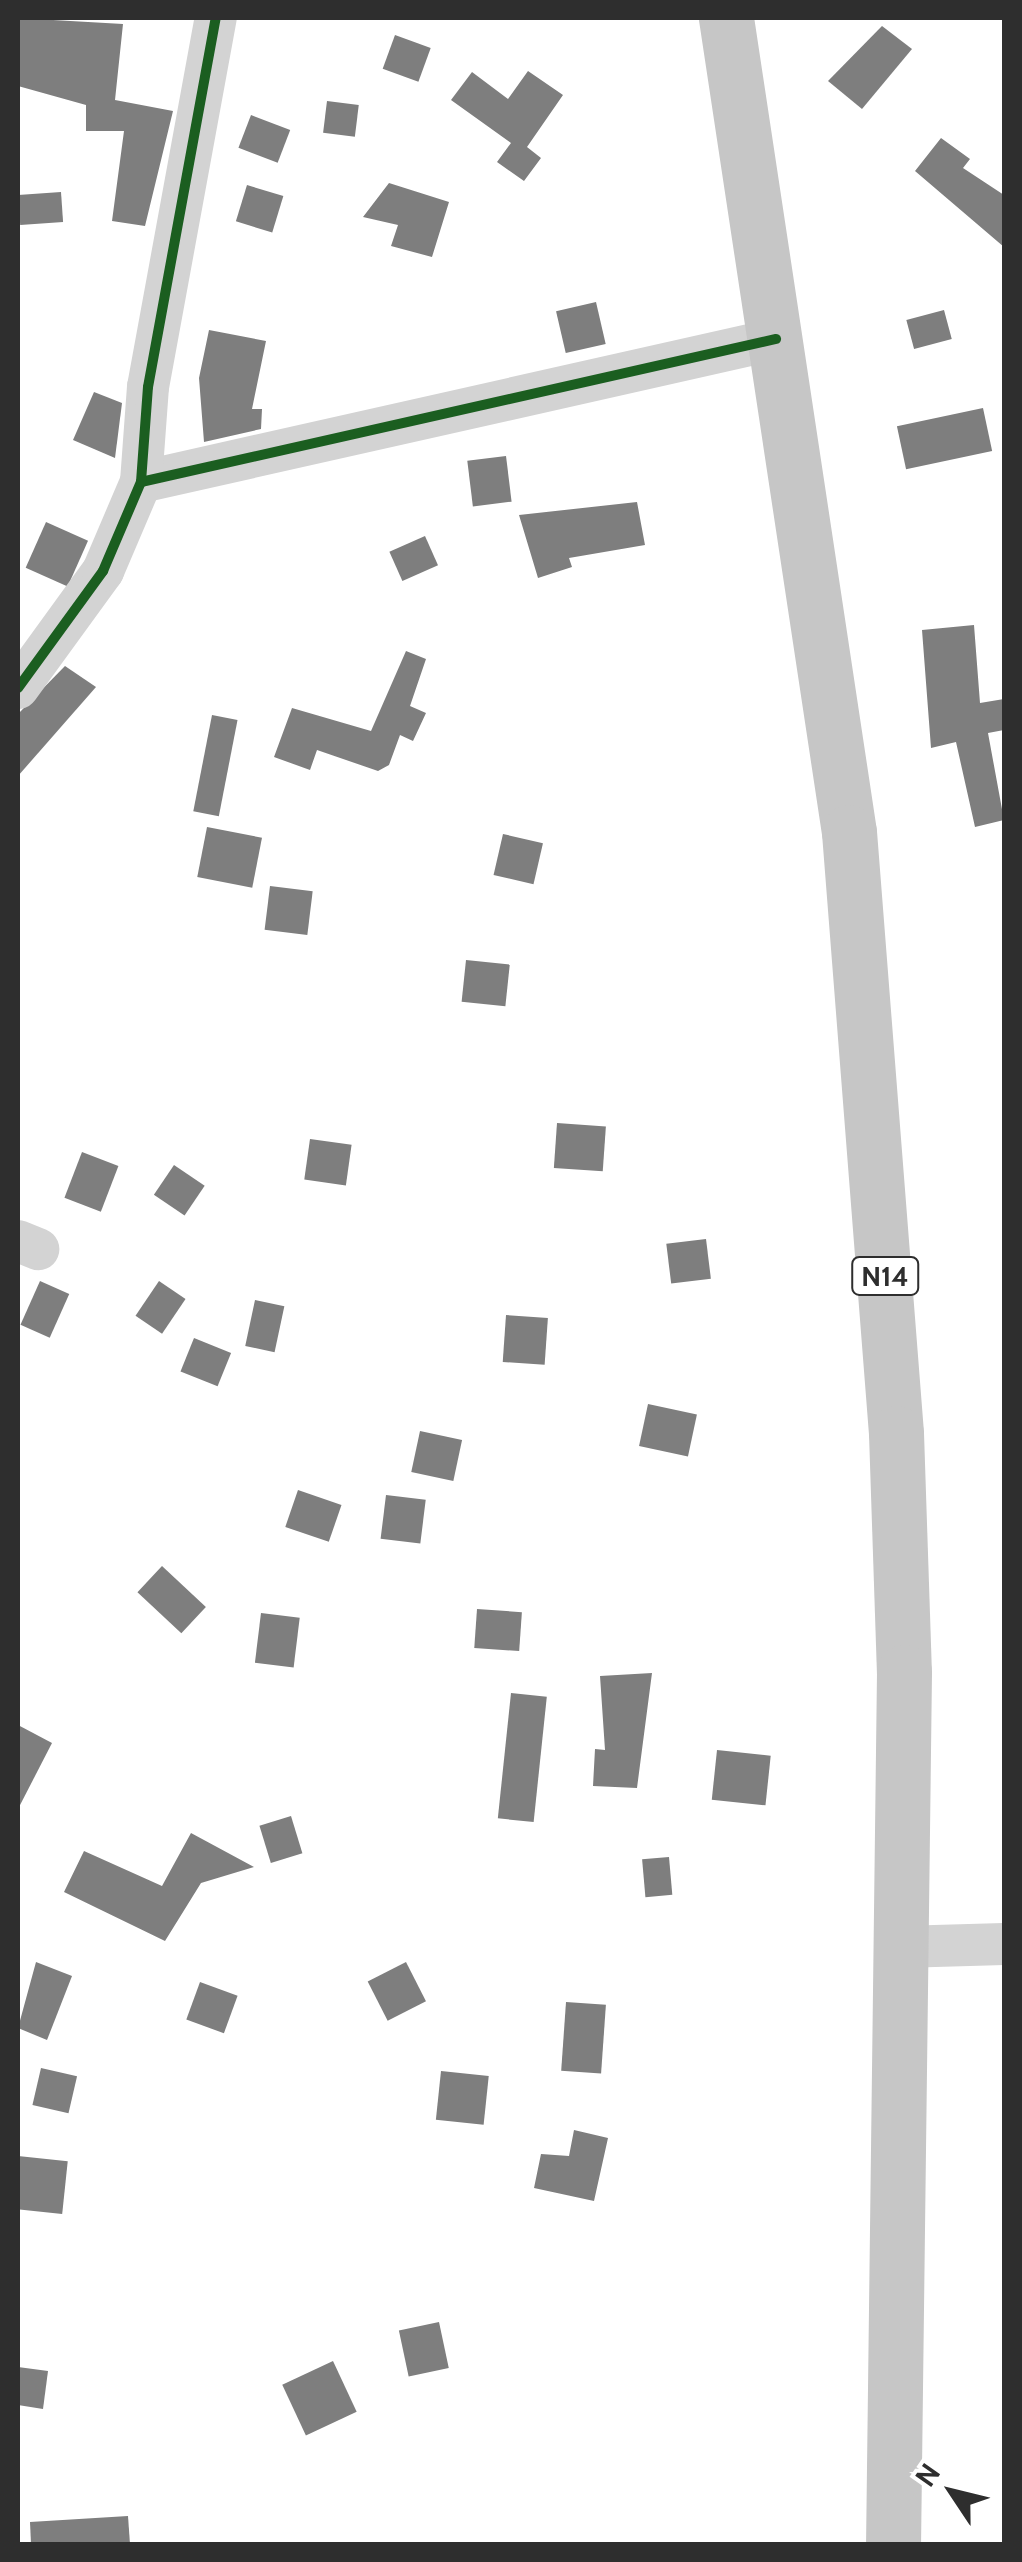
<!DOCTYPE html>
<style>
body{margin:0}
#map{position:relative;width:1022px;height:2562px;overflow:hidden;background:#fff;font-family:Cabin,sans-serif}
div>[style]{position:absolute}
.building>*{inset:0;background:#7e7e7e;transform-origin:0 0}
.street>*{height:42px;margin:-21px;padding:0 21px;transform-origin:21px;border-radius:21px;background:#d3d3d3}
.primary>*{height:55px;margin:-27.5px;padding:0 27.5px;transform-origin:27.5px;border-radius:27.5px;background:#c6c6c6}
.cycleway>*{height:10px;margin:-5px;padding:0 5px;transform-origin:5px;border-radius:5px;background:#1b5e20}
span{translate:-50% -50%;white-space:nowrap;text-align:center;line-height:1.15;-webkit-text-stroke:10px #fff;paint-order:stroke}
.shield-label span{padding:2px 8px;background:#fff;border:2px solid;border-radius:8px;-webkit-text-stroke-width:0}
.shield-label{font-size:28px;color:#2e2e2e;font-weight:700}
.frame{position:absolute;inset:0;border:20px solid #2e2e2e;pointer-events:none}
.north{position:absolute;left:902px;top:2442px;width:100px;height:100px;-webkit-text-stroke:8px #fff;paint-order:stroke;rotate:305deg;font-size:28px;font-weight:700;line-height:40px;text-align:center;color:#2e2e2e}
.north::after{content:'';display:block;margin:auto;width:35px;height:45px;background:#2e2e2e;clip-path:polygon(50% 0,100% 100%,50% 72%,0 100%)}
</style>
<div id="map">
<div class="building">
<i style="clip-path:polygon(18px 18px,123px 24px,115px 100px,173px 111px,145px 226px,112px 221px,124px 131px,86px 131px,86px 105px,18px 86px)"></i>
<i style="clip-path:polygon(882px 26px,912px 49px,862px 109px,828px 81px)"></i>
<i style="left:395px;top:35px;width:38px;height:36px;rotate:20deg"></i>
<i style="clip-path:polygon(528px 71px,563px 95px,527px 147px,541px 158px,524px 181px,497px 162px,511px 143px,451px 100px,472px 72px,508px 99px)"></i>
<i style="left:327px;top:101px;width:32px;height:32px;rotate:7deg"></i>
<i style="left:251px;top:115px;width:42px;height:35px;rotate:21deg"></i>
<i style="clip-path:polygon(941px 138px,970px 159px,963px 168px,1004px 195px,1004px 247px,915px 171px)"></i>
<i style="clip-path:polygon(389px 183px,449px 202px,432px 257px,391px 246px,398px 225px,363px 217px)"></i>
<i style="left:247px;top:185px;width:38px;height:38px;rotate:17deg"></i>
<i style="left:61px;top:192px;width:30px;height:43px;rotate:86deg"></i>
<i style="left:596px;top:302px;width:43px;height:41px;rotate:77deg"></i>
<i style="left:944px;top:310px;width:30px;height:39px;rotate:75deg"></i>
<i style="clip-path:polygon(209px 330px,266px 341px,252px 409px,262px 409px,261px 429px,204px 442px,199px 378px)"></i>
<i style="clip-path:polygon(94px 392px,122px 403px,115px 458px,73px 440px)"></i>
<i style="left:983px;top:408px;width:44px;height:88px;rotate:78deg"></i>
<i style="left:506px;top:456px;width:46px;height:39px;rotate:83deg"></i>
<i style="clip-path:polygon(637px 502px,645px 545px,569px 558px,572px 567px,538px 578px,519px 515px)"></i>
<i style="left:46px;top:522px;width:46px;height:50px;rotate:24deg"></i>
<i style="left:425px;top:536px;width:32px;height:39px;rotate:66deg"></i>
<i style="clip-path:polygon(974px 625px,980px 703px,1004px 699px,1004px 730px,988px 733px,1004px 820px,975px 827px,956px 742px,931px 748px,922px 630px)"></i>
<i style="clip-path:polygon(406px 651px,426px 659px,410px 706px,426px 713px,413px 741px,400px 735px,389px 765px,378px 771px,317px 750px,310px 770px,274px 757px,292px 708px,371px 731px)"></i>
<i style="clip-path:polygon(65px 666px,96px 687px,18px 776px,18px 714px)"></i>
<i style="left:212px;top:715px;width:26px;height:98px;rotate:11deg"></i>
<i style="left:207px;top:827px;width:56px;height:51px;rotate:11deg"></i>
<i style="left:503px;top:834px;width:41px;height:42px;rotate:13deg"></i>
<i style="left:270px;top:886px;width:43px;height:44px;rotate:7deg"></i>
<i style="left:466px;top:960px;width:44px;height:42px;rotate:6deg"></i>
<i style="left:557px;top:1123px;width:49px;height:45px;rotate:4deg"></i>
<i style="left:310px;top:1139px;width:42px;height:41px;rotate:8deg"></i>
<i style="left:82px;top:1152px;width:39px;height:49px;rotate:21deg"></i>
<i style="left:174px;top:1165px;width:37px;height:36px;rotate:34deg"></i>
<i style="left:706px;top:1239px;width:40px;height:40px;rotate:83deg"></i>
<i style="left:40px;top:1281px;width:32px;height:48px;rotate:24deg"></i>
<i style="left:159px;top:1281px;width:32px;height:42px;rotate:34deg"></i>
<i style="left:255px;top:1300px;width:30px;height:47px;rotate:12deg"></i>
<i style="left:506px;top:1315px;width:42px;height:47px;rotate:4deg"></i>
<i style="left:194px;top:1338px;width:40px;height:36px;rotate:22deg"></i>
<i style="left:648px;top:1404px;width:50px;height:43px;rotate:12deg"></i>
<i style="left:420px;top:1431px;width:43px;height:42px;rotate:12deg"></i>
<i style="left:298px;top:1490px;width:46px;height:39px;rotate:19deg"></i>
<i style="left:386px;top:1495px;width:40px;height:44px;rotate:7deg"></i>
<i style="left:162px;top:1566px;width:60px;height:36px;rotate:43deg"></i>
<i style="left:477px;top:1609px;width:45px;height:39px;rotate:4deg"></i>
<i style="left:261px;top:1613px;width:39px;height:50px;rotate:7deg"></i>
<i style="clip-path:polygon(652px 1673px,637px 1788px,593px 1786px,595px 1749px,605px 1750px,600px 1676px)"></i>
<i style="left:511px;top:1693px;width:36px;height:126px;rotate:6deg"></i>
<i style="clip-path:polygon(18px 1725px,52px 1743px,18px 1809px)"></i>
<i style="left:717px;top:1750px;width:54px;height:50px;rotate:6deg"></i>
<i style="left:291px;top:1816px;width:39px;height:33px;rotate:73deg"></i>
<i style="clip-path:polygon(191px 1833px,254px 1867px,201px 1883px,165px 1941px,64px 1892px,84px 1851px,162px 1886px)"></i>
<i style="left:669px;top:1857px;width:38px;height:27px;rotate:85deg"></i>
<i style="clip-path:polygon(36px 1962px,72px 1976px,47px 2040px,18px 2028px)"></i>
<i style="left:406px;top:1962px;width:44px;height:43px;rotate:63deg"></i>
<i style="left:200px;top:1982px;width:40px;height:40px;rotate:20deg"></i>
<i style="left:566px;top:2002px;width:40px;height:69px;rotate:4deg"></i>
<i style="left:41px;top:2068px;width:37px;height:38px;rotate:13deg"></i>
<i style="left:441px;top:2071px;width:48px;height:49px;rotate:6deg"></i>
<i style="clip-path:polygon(574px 2130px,608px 2138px,594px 2201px,534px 2188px,541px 2154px,569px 2156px)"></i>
<i style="left:18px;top:2156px;width:50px;height:53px;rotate:6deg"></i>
<i style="left:439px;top:2322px;width:47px;height:41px;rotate:78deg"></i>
<i style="left:333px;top:2361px;width:56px;height:56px;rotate:65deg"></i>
<i style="clip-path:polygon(18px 2367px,48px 2371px,43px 2409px,18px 2405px)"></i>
<i style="clip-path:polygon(128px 2516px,130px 2544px,31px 2544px,30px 2522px)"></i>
</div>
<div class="street">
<i style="left:141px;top:482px;width:651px;rotate:-12.69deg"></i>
<i style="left:18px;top:688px;width:145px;rotate:-54deg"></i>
<i style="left:103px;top:571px;width:97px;rotate:-66.9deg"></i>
<i style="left:141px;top:482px;width:95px;rotate:-85.8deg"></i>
<i style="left:148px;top:387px;width:375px;rotate:-79.6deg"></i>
<i style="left:18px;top:1241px;width:22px;rotate:22deg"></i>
<i style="left:900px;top:1947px;width:104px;rotate:-1.7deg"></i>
</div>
<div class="primary">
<i style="left:726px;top:18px;width:823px;rotate:81.41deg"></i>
<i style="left:849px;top:832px;width:603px;rotate:85.53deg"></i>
<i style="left:896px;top:1433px;width:239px;rotate:88.1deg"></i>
<i style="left:904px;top:1672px;width:872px;rotate:90.72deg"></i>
</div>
<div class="cycleway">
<i style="left:141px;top:482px;width:651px;rotate:-12.69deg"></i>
<i style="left:18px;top:688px;width:145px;rotate:-54deg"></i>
<i style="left:103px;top:571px;width:97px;rotate:-66.9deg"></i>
<i style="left:141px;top:482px;width:95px;rotate:-85.8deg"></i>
<i style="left:148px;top:387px;width:375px;rotate:-79.6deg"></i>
</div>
<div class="shield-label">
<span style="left:885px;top:1276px">N14</span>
</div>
<div class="frame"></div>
<div class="north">N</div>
</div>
